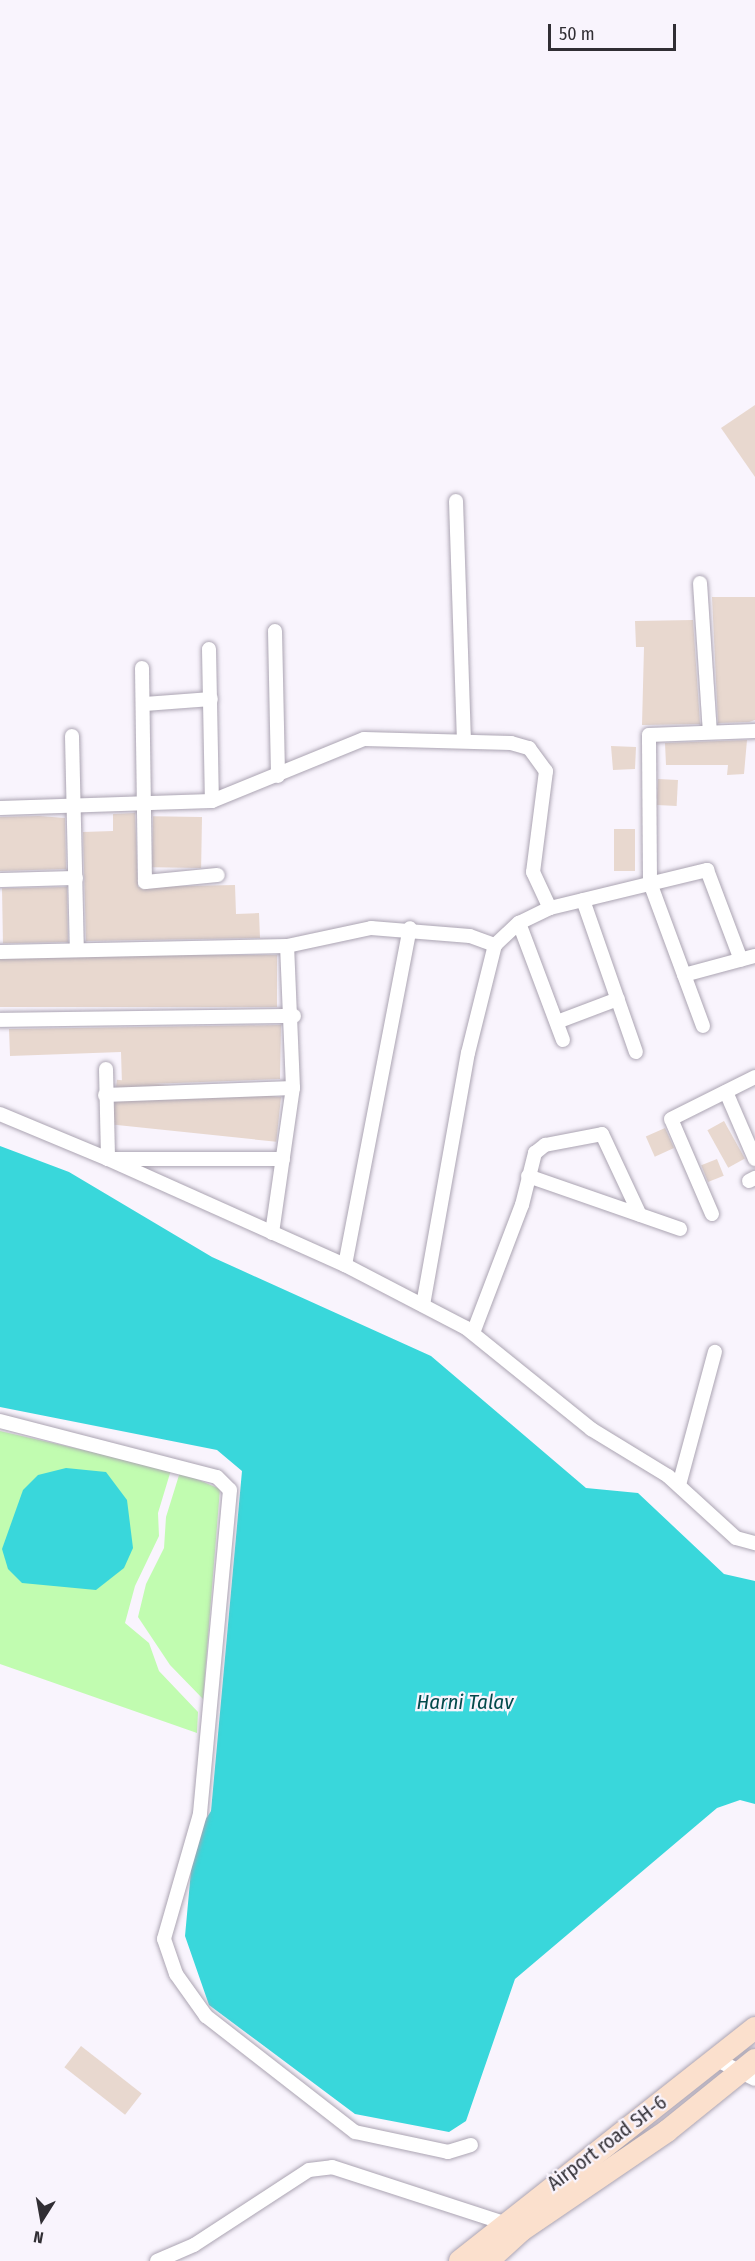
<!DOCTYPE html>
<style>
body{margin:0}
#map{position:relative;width:755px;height:2261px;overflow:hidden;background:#f9f4fd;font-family:"Fira Sans Condensed",sans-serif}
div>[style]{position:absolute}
.green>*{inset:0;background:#c1fcb0}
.water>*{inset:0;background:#39d7db}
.building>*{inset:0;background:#e8d8cf;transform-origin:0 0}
.roads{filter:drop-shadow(0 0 2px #aba4b2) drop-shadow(0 0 2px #aba4b2)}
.minor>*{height:14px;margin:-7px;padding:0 7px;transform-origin:7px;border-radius:7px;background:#fff}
.primary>*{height:22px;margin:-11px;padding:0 11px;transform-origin:11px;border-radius:11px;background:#fbe0cd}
span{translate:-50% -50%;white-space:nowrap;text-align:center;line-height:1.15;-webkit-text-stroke:4.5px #f9f4fd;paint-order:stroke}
.street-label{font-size:20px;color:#312e34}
.water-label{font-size:21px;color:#034a4c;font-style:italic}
.north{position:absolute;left:12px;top:2189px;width:60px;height:60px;-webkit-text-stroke:4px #f9f4fd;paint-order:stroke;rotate:191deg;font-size:16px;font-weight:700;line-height:24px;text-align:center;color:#312e34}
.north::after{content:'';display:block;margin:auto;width:21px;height:27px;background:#312e34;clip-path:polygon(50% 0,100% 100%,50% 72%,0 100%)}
.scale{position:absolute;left:548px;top:24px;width:128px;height:27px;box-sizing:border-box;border:3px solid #312e34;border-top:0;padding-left:8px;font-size:18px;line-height:21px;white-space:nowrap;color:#312e34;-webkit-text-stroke:4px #f9f4fd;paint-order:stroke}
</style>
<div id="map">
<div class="green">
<i style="clip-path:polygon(0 1431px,171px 1470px,158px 1513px,159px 1536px,135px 1586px,125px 1623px,149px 1643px,159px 1671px,198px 1712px,197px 1733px,0 1664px)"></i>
<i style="clip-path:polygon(180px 1472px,220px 1489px,203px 1699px,170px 1665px,138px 1617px,146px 1584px,164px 1548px,166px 1517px)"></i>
</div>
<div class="water">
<i style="clip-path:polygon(0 1146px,69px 1172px,212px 1257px,431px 1356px,586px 1488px,638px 1493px,724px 1574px,755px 1581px,755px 1804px,740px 1800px,717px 1808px,515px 1979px,466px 2121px,449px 2132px,355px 2114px,209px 2005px,185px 1936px,194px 1838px,211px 1811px,242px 1471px,217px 1450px,0 1407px)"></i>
<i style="clip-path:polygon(66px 1468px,106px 1472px,127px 1500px,133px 1548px,124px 1568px,96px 1590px,22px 1583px,8px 1569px,2px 1549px,23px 1490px,38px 1475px)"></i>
</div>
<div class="building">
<i style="clip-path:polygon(755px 405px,755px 477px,721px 428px)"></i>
<i style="clip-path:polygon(712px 597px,755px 597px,755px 720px,749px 722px,718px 723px)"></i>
<i style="clip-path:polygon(693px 620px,700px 724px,642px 725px,644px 647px,636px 647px,635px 621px)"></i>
<i style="clip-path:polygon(747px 740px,744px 774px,727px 775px,728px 765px,666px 765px,665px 743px)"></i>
<i style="clip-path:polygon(611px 746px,636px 747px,635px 769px,613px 770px)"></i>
<i style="left:658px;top:779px;width:20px;height:26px;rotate:3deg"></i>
<i style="clip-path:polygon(135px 813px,138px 887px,235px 885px,236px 914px,259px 913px,260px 938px,86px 941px,83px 832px,113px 831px,113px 814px)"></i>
<i style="clip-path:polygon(39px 816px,65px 818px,66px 869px,0 871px,0 817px)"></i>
<i style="left:202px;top:817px;width:51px;height:49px;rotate:91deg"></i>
<i style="left:614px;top:829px;width:21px;height:42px"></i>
<i style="left:67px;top:887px;width:55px;height:65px;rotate:89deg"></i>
<i style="left:277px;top:955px;width:52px;height:277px;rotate:90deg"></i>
<i style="clip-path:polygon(281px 1025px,280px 1079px,122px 1085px,121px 1052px,10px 1056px,9px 1029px)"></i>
<i style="left:281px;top:1097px;width:45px;height:165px;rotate:96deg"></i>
<i style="left:724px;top:1121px;width:43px;height:19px;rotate:61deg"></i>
<i style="left:665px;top:1128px;width:22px;height:21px;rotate:66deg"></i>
<i style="left:717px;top:1159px;width:18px;height:17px;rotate:68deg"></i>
<i style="left:81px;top:2046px;width:77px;height:27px;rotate:38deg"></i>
</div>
<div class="roads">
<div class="minor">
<i style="left:456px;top:501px;width:240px;rotate:88.1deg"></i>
<i style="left:700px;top:583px;width:149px;rotate:86.2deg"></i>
<i style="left:275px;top:631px;width:145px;rotate:88.8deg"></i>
<i style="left:209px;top:649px;width:152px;rotate:88.9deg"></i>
<i style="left:142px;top:668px;width:214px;rotate:89.2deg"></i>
<i style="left:145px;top:882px;width:73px;rotate:-5.5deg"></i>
<i style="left:145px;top:704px;width:66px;rotate:-4.3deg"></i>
<i style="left:72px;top:736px;width:213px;rotate:88.7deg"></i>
<i style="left:0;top:808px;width:212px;rotate:-1.9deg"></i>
<i style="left:212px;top:801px;width:164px;rotate:-22.2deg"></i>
<i style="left:364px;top:739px;width:147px;rotate:1.6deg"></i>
<i style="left:511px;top:743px;width:19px;rotate:16deg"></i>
<i style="left:529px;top:748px;width:29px;rotate:54deg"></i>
<i style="left:546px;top:771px;width:102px;rotate:97.3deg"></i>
<i style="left:533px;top:872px;width:40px;rotate:65deg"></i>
<i style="left:0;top:880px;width:76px;rotate:-1.5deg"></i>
<i style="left:583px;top:900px;width:161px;rotate:70.8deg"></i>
<i style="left:519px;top:923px;width:125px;rotate:69.4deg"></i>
<i style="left:0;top:952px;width:287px;rotate:-1.2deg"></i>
<i style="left:287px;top:946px;width:86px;rotate:-12.1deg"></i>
<i style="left:371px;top:928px;width:99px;rotate:4.6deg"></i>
<i style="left:470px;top:936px;width:27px;rotate:20deg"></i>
<i style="left:495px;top:945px;width:33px;rotate:-43deg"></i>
<i style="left:519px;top:923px;width:34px;rotate:-26deg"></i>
<i style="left:550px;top:908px;width:162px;rotate:-13.6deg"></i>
<i style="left:707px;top:870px;width:96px;rotate:69.3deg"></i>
<i style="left:684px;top:975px;width:73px;rotate:-15deg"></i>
<i style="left:0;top:1020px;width:294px;rotate:-0.8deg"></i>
<i style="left:557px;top:1022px;width:65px;rotate:-20.7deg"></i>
<i style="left:703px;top:1026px;width:153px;rotate:-110.3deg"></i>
<i style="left:650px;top:883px;width:148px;rotate:-90.4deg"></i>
<i style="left:649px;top:735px;width:106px;rotate:-2.2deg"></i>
<i style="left:106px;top:1069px;width:90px;rotate:88.7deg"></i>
<i style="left:108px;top:1159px;width:260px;rotate:24.1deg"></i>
<i style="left:345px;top:1265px;width:136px;rotate:27.5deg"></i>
<i style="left:466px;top:1328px;width:161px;rotate:38.9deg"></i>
<i style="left:591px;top:1429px;width:90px;rotate:31.4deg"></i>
<i style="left:668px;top:1476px;width:92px;rotate:42.4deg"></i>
<i style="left:736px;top:1538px;width:20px;rotate:15deg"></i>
<i style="left:726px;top:1092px;width:73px;rotate:66.6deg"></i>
<i style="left:105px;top:1095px;width:188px;rotate:-2.1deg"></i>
<i style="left:0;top:1114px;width:117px;rotate:22.6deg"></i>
<i style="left:108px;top:1159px;width:175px"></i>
<i style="left:528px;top:1176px;width:161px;rotate:19.2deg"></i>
<i style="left:749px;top:1181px;width:7px;rotate:-27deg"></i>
<i style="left:712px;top:1214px;width:103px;rotate:-113.3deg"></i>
<i style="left:671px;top:1119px;width:94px;rotate:-26.6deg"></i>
<i style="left:272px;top:1233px;width:147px;rotate:-81.8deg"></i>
<i style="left:293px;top:1088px;width:142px;rotate:-92.4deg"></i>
<i style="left:345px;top:1265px;width:343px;rotate:-79.1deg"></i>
<i style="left:423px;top:1305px;width:256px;rotate:-79.9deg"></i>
<i style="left:468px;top:1053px;width:111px;rotate:-76deg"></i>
<i style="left:473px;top:1333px;width:137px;rotate:-69.1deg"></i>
<i style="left:522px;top:1205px;width:54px;rotate:-76deg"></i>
<i style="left:535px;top:1153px;width:13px;rotate:-39deg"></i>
<i style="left:545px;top:1145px;width:58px;rotate:-10.9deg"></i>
<i style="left:602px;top:1134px;width:89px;rotate:64.9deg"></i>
<i style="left:0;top:1421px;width:224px;rotate:14.5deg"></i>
<i style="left:217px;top:1477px;width:18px;rotate:45deg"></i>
<i style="left:230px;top:1490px;width:325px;rotate:95.3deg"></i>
<i style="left:200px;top:1814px;width:130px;rotate:106.1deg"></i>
<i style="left:164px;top:1939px;width:37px;rotate:71deg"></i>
<i style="left:176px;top:1974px;width:52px;rotate:54.5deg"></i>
<i style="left:206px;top:2016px;width:189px;rotate:37.9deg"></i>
<i style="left:355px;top:2132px;width:95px;rotate:12.1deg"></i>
<i style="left:448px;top:2152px;width:24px;rotate:-17deg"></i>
<i style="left:679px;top:1485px;width:138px;rotate:-74.9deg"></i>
<i style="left:717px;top:2060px;width:42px;rotate:26.6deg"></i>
<i style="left:157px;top:2261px;width:40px;rotate:-23.4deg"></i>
<i style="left:194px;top:2245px;width:137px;rotate:-33.1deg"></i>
<i style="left:309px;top:2170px;width:23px;rotate:-7deg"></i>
<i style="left:332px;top:2167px;width:187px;rotate:18deg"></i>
</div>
<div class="primary">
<i style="left:460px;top:2261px;width:376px;rotate:-38.3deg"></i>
<i style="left:488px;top:2261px;width:46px;rotate:-42.4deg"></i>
<i style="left:522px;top:2230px;width:176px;rotate:-34.3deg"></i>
<i style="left:667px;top:2131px;width:113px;rotate:-38.9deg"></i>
</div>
</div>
<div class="street-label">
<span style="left:607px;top:2143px;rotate:-37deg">Airport road SH-6</span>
</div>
<div class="water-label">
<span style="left:465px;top:1702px">Harni Talav</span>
</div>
<div class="north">N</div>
<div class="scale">50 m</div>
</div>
